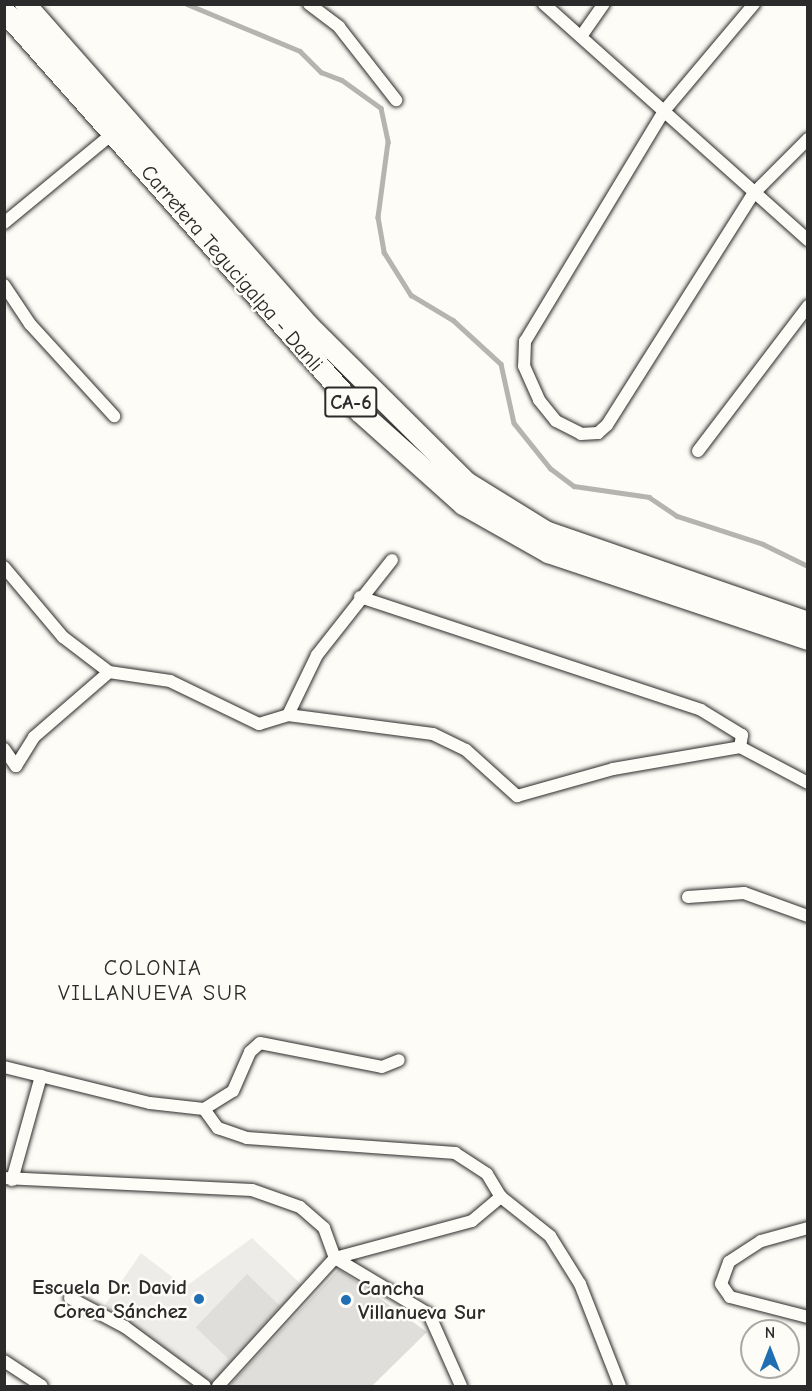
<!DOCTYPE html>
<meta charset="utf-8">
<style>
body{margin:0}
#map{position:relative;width:812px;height:1391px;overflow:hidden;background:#fdfcf7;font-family:"Comic Neue",sans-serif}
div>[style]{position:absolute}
.built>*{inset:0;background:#edece8}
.green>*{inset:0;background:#dfdeda;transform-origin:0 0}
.stream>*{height:4.5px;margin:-2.25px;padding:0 2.25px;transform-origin:2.25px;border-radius:2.25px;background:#b5b4b1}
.roads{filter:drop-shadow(0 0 2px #2b2b2b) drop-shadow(0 0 2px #2b2b2b)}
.street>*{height:12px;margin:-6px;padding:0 6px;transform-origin:6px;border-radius:6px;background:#fdfcf7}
.highway>*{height:21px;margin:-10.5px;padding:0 10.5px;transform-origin:10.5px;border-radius:10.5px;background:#fdfcf7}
.dots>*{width:16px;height:16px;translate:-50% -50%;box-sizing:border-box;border:3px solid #fdfcf7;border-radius:50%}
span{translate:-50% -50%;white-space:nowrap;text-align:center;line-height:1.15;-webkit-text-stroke:5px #fdfcf7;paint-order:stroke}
.shield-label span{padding:2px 4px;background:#fdfcf7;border:2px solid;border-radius:4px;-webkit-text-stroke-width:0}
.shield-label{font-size:20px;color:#2b2b2b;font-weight:700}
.street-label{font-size:21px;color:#2b2b2b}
.poi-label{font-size:21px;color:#2b2b2b;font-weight:700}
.right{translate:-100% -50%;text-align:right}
.left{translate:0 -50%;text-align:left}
.neighbourhood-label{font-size:22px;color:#2b2b2b;letter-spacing:1.5px}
.frame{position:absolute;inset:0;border:6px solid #2b2b2b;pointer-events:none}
.north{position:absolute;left:740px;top:1319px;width:60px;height:60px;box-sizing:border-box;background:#fdfcf7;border:2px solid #a9a8a5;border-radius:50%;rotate:0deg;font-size:16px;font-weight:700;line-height:24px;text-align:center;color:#2b2b2b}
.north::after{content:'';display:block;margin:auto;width:21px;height:27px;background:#1f6fb2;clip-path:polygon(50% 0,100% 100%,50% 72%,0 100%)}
</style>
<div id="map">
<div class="built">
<i style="clip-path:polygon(252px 1238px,303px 1286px,214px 1384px,101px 1311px,141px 1253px,185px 1287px)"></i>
</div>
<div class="green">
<i style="clip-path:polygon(339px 1269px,427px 1332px,372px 1386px,229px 1386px)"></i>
<i style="left:247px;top:1274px;width:46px;height:74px;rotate:44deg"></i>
</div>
<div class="stream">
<i style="left:187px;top:4px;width:122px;rotate:22.6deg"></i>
<i style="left:300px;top:51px;width:30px;rotate:45deg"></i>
<i style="left:321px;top:72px;width:22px;rotate:21deg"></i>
<i style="left:342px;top:80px;width:48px;rotate:35.7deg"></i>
<i style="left:381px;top:108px;width:35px;rotate:78deg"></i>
<i style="left:388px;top:142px;width:76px;rotate:97.6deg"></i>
<i style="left:378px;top:217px;width:36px;rotate:80deg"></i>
<i style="left:384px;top:252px;width:51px;rotate:57.9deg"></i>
<i style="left:411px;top:295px;width:49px;rotate:30.8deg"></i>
<i style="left:453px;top:320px;width:65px;rotate:42.5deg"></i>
<i style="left:501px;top:364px;width:60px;rotate:77.6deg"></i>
<i style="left:514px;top:423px;width:58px;rotate:51.3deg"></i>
<i style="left:550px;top:468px;width:30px;rotate:37deg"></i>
<i style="left:574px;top:486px;width:76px;rotate:8.3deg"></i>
<i style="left:649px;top:497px;width:34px;rotate:34deg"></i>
<i style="left:677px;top:516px;width:90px;rotate:18deg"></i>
<i style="left:763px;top:544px;width:50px;rotate:26.1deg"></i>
</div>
<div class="roads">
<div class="street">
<i style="left:309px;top:4px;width:38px;rotate:37deg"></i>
<i style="left:339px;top:27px;width:93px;rotate:52deg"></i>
<i style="left:544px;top:4px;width:354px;rotate:41.8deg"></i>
<i style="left:754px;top:4px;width:140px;rotate:130.1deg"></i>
<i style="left:664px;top:111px;width:269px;rotate:121.1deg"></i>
<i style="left:525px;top:341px;width:25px;rotate:92deg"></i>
<i style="left:524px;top:366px;width:37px;rotate:66deg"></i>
<i style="left:539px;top:400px;width:27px;rotate:51deg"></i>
<i style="left:556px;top:421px;width:28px;rotate:27deg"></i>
<i style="left:581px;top:434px;width:17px;rotate:-3deg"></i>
<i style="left:598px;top:433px;width:12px;rotate:-42deg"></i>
<i style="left:607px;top:425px;width:273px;rotate:-57.7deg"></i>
<i style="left:753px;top:194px;width:78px;rotate:-45deg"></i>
<i style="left:582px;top:35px;width:38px;rotate:-55deg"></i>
<i style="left:4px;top:223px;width:146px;rotate:-39.5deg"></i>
<i style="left:4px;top:285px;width:47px;rotate:56.3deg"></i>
<i style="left:30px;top:324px;width:125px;rotate:47.6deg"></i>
<i style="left:698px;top:451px;width:182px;rotate:-52.8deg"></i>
<i style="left:4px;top:567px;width:92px;rotate:49.9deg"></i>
<i style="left:63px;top:637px;width:58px;rotate:37.3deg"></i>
<i style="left:109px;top:672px;width:62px;rotate:8.4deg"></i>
<i style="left:170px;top:681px;width:99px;rotate:25.8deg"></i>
<i style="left:259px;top:724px;width:30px;rotate:-17deg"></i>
<i style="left:288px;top:715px;width:67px;rotate:-64.2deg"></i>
<i style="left:317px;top:655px;width:121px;rotate:-51.7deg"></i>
<i style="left:360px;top:597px;width:359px;rotate:18.3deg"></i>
<i style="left:701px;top:710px;width:48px;rotate:31.4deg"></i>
<i style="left:742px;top:735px;width:12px;rotate:99deg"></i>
<i style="left:740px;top:747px;width:77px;rotate:27.9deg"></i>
<i style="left:288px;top:715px;width:146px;rotate:7.5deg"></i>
<i style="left:433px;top:734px;width:37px;rotate:26deg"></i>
<i style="left:466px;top:750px;width:69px;rotate:42deg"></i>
<i style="left:517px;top:796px;width:100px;rotate:-15.7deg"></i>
<i style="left:613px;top:769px;width:129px;rotate:-9.8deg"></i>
<i style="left:4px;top:749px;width:21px;rotate:55deg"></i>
<i style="left:16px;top:766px;width:34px;rotate:-58deg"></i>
<i style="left:34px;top:737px;width:99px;rotate:-40.9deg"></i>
<i style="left:688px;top:897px;width:56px;rotate:-4.1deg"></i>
<i style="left:744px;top:893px;width:68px;rotate:19.8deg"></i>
<i style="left:4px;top:1067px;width:150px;rotate:13.9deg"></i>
<i style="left:150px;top:1103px;width:54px;rotate:6.3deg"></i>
<i style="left:204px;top:1109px;width:34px;rotate:-32deg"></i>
<i style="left:233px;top:1091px;width:43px;rotate:-66.4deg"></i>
<i style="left:250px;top:1052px;width:13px;rotate:-42deg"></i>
<i style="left:260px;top:1043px;width:124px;rotate:11.1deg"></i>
<i style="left:382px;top:1067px;width:18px;rotate:-22deg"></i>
<i style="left:204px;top:1109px;width:24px;rotate:54deg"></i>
<i style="left:218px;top:1128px;width:31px;rotate:19deg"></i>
<i style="left:247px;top:1138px;width:209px;rotate:4.1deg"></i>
<i style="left:455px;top:1153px;width:38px;rotate:33deg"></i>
<i style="left:487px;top:1174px;width:27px;rotate:59deg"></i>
<i style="left:501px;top:1197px;width:63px;rotate:38.5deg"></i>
<i style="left:550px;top:1236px;width:57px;rotate:58deg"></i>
<i style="left:580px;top:1284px;width:110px;rotate:68.6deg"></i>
<i style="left:4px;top:1178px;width:248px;rotate:2.8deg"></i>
<i style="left:252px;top:1190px;width:51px;rotate:19.5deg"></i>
<i style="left:300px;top:1207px;width:32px;rotate:41deg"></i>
<i style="left:324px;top:1228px;width:32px;rotate:70deg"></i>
<i style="left:335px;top:1258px;width:109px;rotate:30.8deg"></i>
<i style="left:429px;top:1314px;width:79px;rotate:66deg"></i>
<i style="left:12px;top:1180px;width:108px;rotate:-74.4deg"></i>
<i style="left:808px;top:1228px;width:49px;rotate:164.5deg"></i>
<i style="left:761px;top:1241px;width:38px;rotate:147deg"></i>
<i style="left:729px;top:1262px;width:23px;rotate:110deg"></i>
<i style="left:721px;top:1284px;width:16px;rotate:55deg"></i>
<i style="left:730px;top:1297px;width:81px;rotate:14.4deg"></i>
<i style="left:70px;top:1298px;width:62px;rotate:27.8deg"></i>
<i style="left:125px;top:1327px;width:99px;rotate:36.4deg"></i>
<i style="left:4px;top:1361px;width:45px;rotate:33.3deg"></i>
<i style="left:218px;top:1386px;width:173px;rotate:-47.6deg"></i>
<i style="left:335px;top:1258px;width:142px;rotate:-15.1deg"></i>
<i style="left:472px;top:1221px;width:38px;rotate:-40deg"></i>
</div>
<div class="highway">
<i style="left:25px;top:4px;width:431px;rotate:48.6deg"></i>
<i style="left:310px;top:327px;width:220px;rotate:44.8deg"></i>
<i style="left:466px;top:482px;width:93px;rotate:31.8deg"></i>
<i style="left:545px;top:531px;width:278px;rotate:19.1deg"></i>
<i style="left:4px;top:11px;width:535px;rotate:48.41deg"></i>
<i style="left:359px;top:411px;width:140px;rotate:41.8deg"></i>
<i style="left:463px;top:504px;width:98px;rotate:29.5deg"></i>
<i style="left:548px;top:552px;width:274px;rotate:18.5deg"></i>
</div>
</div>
<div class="dots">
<i style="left:199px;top:1299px;background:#1f6fb2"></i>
<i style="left:346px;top:1300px;background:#1f6fb2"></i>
</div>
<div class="shield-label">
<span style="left:351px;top:402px">CA-6</span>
</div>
<div class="street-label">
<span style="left:232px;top:268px;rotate:49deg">Carretera Tegucigalpa - Danli</span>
</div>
<div class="poi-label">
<span class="right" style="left:187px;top:1299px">Escuela Dr. David<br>Corea Sánchez</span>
<span class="left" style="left:358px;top:1300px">Cancha<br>Villanueva Sur</span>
</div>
<div class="neighbourhood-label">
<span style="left:153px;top:981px">COLONIA<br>VILLANUEVA SUR</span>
</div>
<div class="frame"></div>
<div class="north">N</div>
</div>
